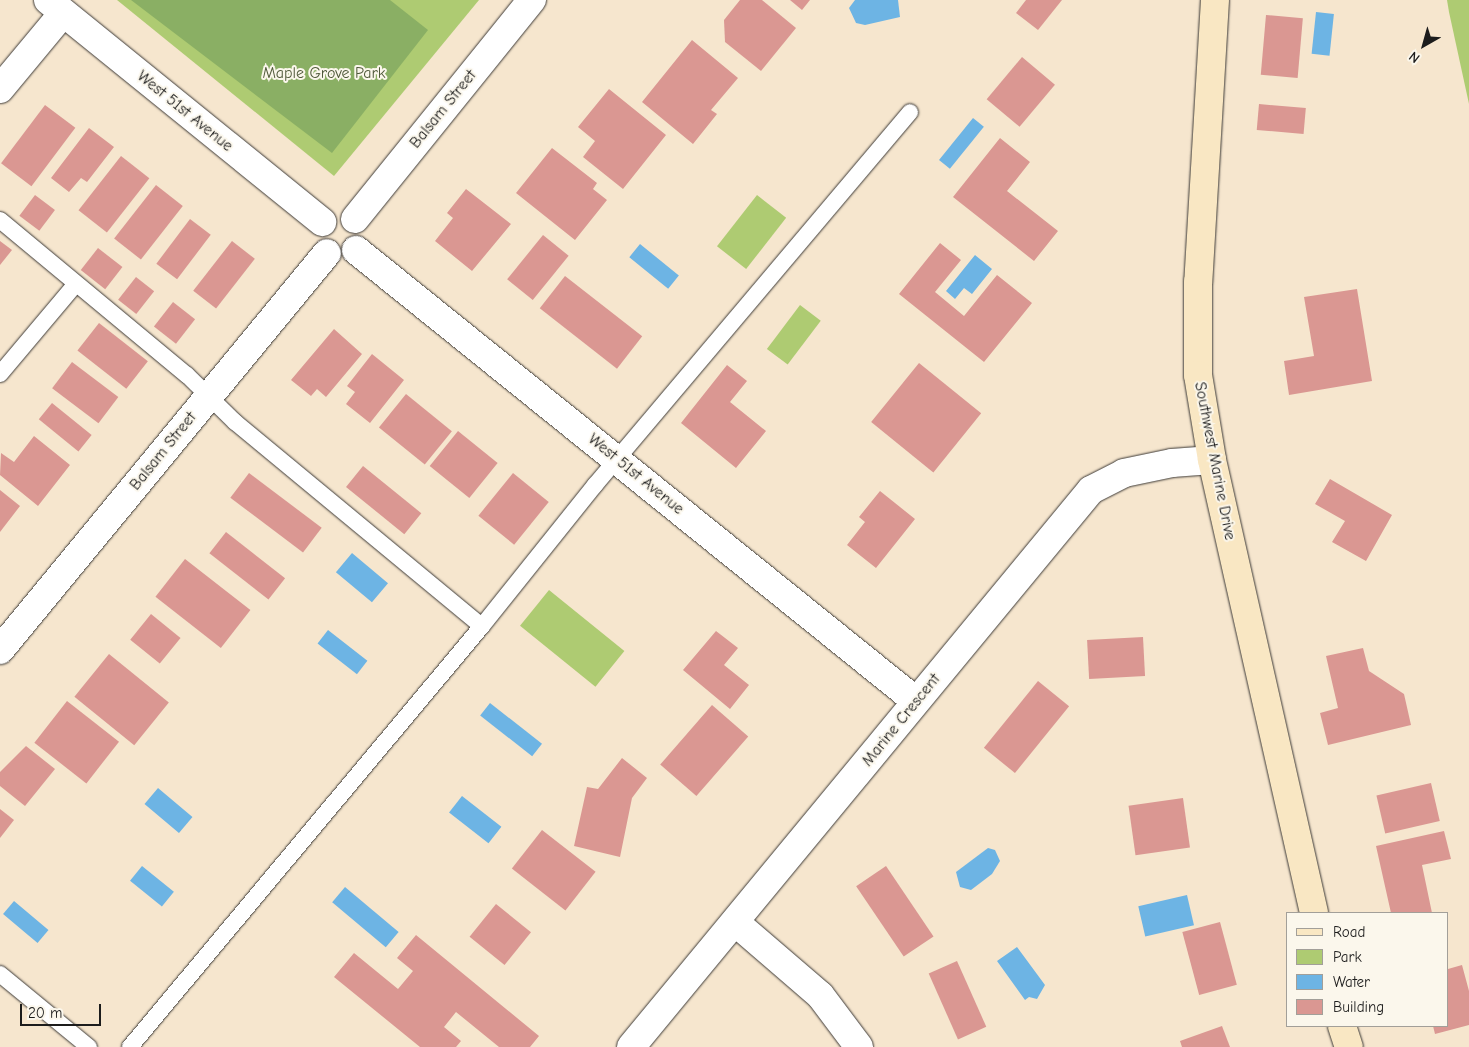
<!DOCTYPE html>
<style>
body{margin:0}
#map{position:relative;width:1469px;height:1047px;overflow:hidden;background:#f6e6ce;font-family:"Comic Neue",sans-serif}
div>[style]{position:absolute}
.green>*{inset:0;background:#aecb72;transform-origin:0 0}
.forest>*{inset:0;background:#8aaf64}
.water>*{inset:0;background:#6db4e4;transform-origin:0 0}
.building>*{inset:0;background:#da9792;transform-origin:0 0}
.roads{filter:drop-shadow(0 0 1px #3d3a37) drop-shadow(0 0 1px #3d3a37)}
.service>*{height:16px;margin:-8px;padding:0 8px;transform-origin:8px;border-radius:8px;background:#fff}
.minor>*{height:28px;margin:-14px;padding:0 14px;transform-origin:14px;border-radius:14px;background:#fff}
.secondary>*{height:28px;margin:-14px;padding:0 14px;transform-origin:14px;border-radius:14px;background:#f9e7c3}
span{translate:-50% -50%;white-space:nowrap;text-align:center;line-height:1.15;-webkit-text-stroke:4px #fbf7ec;paint-order:stroke}
.park-label{font-size:16px;color:#4f593a}
.street-label{font-size:16px;color:#1c1c1c}
.legend{position:absolute;left:1286px;top:912px;width:162px;height:115px;box-sizing:border-box;background:#fbf7ec;border:1px solid #a29f99;margin:0;padding:6px 9px;list-style:none;font-size:15px;color:#1c1c1c}
.legend li{display:flex;align-items:center;gap:10px;height:25px}
.legend b{width:25px;border:1px solid #a29f99}
.north{position:absolute;left:1399px;top:20px;width:50px;height:50px;-webkit-text-stroke:4px #fbf7ec;paint-order:stroke;rotate:218deg;font-size:14px;font-weight:700;line-height:20px;text-align:center;color:#1c1c1c}
.north::after{content:'';display:block;margin:auto;width:18px;height:22px;background:#1c1c1c;clip-path:polygon(50% 0,100% 100%,50% 72%,0 100%)}
.scale{position:absolute;left:20px;top:1004px;width:81px;height:22px;box-sizing:border-box;border:2px solid #1c1c1c;border-top:0;padding-left:6px;font-size:15px;line-height:18px;white-space:nowrap;color:#1c1c1c;-webkit-text-stroke:4px #fbf7ec;paint-order:stroke}
</style>
<div id="map">
<div class="green">
<i style="clip-path:polygon(117px 0,479px 0,334px 176px)"></i>
<i style="clip-path:polygon(1447px 0,1469px 0,1469px 104px,1449px 12px)"></i>
<i style="left:757px;top:195px;width:37px;height:65px;rotate:38deg"></i>
<i style="left:800px;top:305px;width:26px;height:55px;rotate:37deg"></i>
<i style="left:549px;top:590px;width:97px;height:46px;rotate:39deg"></i>
</div>
<div class="forest">
<i style="clip-path:polygon(131px 0,390px 0,428px 30px,332px 153px)"></i>
</div>
<div class="water">
<i style="clip-path:polygon(855px 0,898px 0,900px 17px,865px 25px,856px 23px,849px 8px)"></i>
<i style="left:1316px;top:12px;width:18px;height:42px;rotate:6deg"></i>
<i style="left:973px;top:118px;width:14px;height:54px;rotate:39deg"></i>
<i style="left:640px;top:244px;width:50px;height:17px;rotate:39deg"></i>
<i style="clip-path:polygon(975px 255px,992px 269px,972px 294px,964px 288px,955px 299px,946px 291px)"></i>
<i style="left:352px;top:553px;width:47px;height:25px;rotate:40deg"></i>
<i style="left:328px;top:630px;width:50px;height:17px;rotate:38deg"></i>
<i style="left:490px;top:703px;width:66px;height:16px;rotate:38deg"></i>
<i style="left:158px;top:788px;width:45px;height:21px;rotate:40deg"></i>
<i style="left:462px;top:796px;width:50px;height:21px;rotate:38deg"></i>
<i style="clip-path:polygon(988px 848px,995px 850px,1000px 861px,992px 874px,971px 890px,960px 887px,956px 872px)"></i>
<i style="left:142px;top:866px;width:41px;height:19px;rotate:39deg"></i>
<i style="left:345px;top:887px;width:70px;height:20px;rotate:40deg"></i>
<i style="left:1187px;top:895px;width:31px;height:50px;rotate:77deg"></i>
<i style="left:14px;top:901px;width:45px;height:17px;rotate:40deg"></i>
<i style="clip-path:polygon(1017px 947px,1045px 985px,1037px 999px,1029px 997px,1025px 1000px,997px 961px)"></i>
</div>
<div class="building">
<i style="clip-path:polygon(740px 0,762px 0,796px 28px,761px 71px,725px 42px,724px 20px)"></i>
<i style="clip-path:polygon(790px 0,810px 0,802px 10px)"></i>
<i style="clip-path:polygon(1026px 0,1062px 0,1038px 30px,1016px 13px)"></i>
<i style="left:1266px;top:15px;width:37px;height:60px;rotate:5deg"></i>
<i style="clip-path:polygon(692px 40px,738px 78px,711px 110px,717px 114px,693px 144px,642px 102px)"></i>
<i style="left:1022px;top:57px;width:43px;height:55px;rotate:40deg"></i>
<i style="clip-path:polygon(609px 89px,666px 135px,623px 189px,583px 157px,595px 141px,578px 127px)"></i>
<i style="left:1259px;top:104px;width:47px;height:26px;rotate:5deg"></i>
<i style="left:45px;top:105px;width:38px;height:73px;rotate:37deg"></i>
<i style="clip-path:polygon(89px 128px,114px 147px,87px 182px,81px 178px,69px 192px,51px 178px)"></i>
<i style="clip-path:polygon(1000px 138px,1030px 162px,1007px 191px,1058px 231px,1034px 261px,953px 197px)"></i>
<i style="clip-path:polygon(552px 148px,597px 183px,593px 189px,607px 200px,575px 240px,516px 193px)"></i>
<i style="left:121px;top:156px;width:36px;height:69px;rotate:38deg"></i>
<i style="left:156px;top:185px;width:34px;height:68px;rotate:38deg"></i>
<i style="clip-path:polygon(466px 189px,511px 224px,472px 271px,435px 241px,453px 218px,447px 213px)"></i>
<i style="left:35px;top:195px;width:25px;height:26px;rotate:37deg"></i>
<i style="left:190px;top:219px;width:26px;height:56px;rotate:37deg"></i>
<i style="left:543px;top:235px;width:33px;height:57px;rotate:39deg"></i>
<i style="clip-path:polygon(0 241px,12px 250px,0 265px)"></i>
<i style="left:232px;top:241px;width:29px;height:63px;rotate:38deg"></i>
<i style="clip-path:polygon(940px 243px,961px 260px,935px 292px,964px 316px,997px 275px,1032px 303px,984px 362px,899px 294px)"></i>
<i style="left:98px;top:248px;width:31px;height:28px;rotate:38deg"></i>
<i style="left:565px;top:276px;width:98px;height:41px;rotate:38deg"></i>
<i style="left:136px;top:277px;width:23px;height:29px;rotate:38deg"></i>
<i style="clip-path:polygon(1357px 289px,1372px 381px,1289px 395px,1284px 361px,1314px 356px,1304px 297px)"></i>
<i style="left:173px;top:302px;width:28px;height:31px;rotate:38deg"></i>
<i style="left:99px;top:323px;width:62px;height:35px;rotate:38deg"></i>
<i style="clip-path:polygon(334px 329px,362px 354px,326px 397px,317px 389px,311px 396px,291px 380px)"></i>
<i style="clip-path:polygon(372px 354px,404px 380px,370px 423px,346px 404px,355px 392px,347px 386px)"></i>
<i style="left:72px;top:362px;width:58px;height:33px;rotate:37deg"></i>
<i style="left:919px;top:363px;width:80px;height:76px;rotate:39deg"></i>
<i style="clip-path:polygon(727px 365px,747px 381px,730px 402px,766px 431px,736px 468px,681px 423px)"></i>
<i style="left:406px;top:394px;width:59px;height:43px;rotate:39deg"></i>
<i style="left:52px;top:403px;width:51px;height:21px;rotate:39deg"></i>
<i style="left:458px;top:431px;width:51px;height:45px;rotate:39deg"></i>
<i style="clip-path:polygon(34px 436px,70px 465px,38px 506px,0 475px,1px 453px,14px 462px)"></i>
<i style="left:363px;top:466px;width:75px;height:27px;rotate:39deg"></i>
<i style="left:249px;top:473px;width:91px;height:31px;rotate:37deg"></i>
<i style="left:513px;top:473px;width:46px;height:55px;rotate:39deg"></i>
<i style="clip-path:polygon(1330px 479px,1392px 515px,1366px 561px,1332px 542px,1345px 521px,1315px 504px)"></i>
<i style="clip-path:polygon(0 490px,20px 506px,0 532px)"></i>
<i style="clip-path:polygon(880px 491px,915px 519px,876px 568px,847px 545px,865px 522px,859px 517px)"></i>
<i style="left:226px;top:532px;width:75px;height:27px;rotate:38deg"></i>
<i style="left:185px;top:559px;width:83px;height:48px;rotate:38deg"></i>
<i style="left:151px;top:614px;width:38px;height:33px;rotate:39deg"></i>
<i style="clip-path:polygon(716px 631px,738px 648px,724px 665px,749px 685px,730px 709px,683px 670px)"></i>
<i style="left:1143px;top:637px;width:39px;height:56px;rotate:87deg"></i>
<i style="clip-path:polygon(1363px 648px,1369px 671px,1404px 694px,1411px 725px,1328px 745px,1320px 713px,1338px 708px,1326px 656px)"></i>
<i style="left:109px;top:654px;width:77px;height:55px;rotate:39deg"></i>
<i style="left:1038px;top:681px;width:40px;height:86px;rotate:39deg"></i>
<i style="left:67px;top:701px;width:66px;height:53px;rotate:38deg"></i>
<i style="left:712px;top:705px;width:48px;height:79px;rotate:41deg"></i>
<i style="clip-path:polygon(26px 746px,55px 769px,25px 806px,0 786px,0 772px)"></i>
<i style="clip-path:polygon(622px 758px,647px 778px,632px 798px,620px 857px,574px 846px,587px 787px,598px 789px)"></i>
<i style="left:1431px;top:783px;width:39px;height:56px;rotate:77deg"></i>
<i style="left:1183px;top:798px;width:50px;height:55px;rotate:82deg"></i>
<i style="clip-path:polygon(0 809px,14px 820px,0 838px)"></i>
<i style="left:542px;top:830px;width:68px;height:49px;rotate:38deg"></i>
<i style="clip-path:polygon(1444px 831px,1451px 859px,1422px 865px,1432px 913px,1391px 913px,1376px 846px)"></i>
<i style="left:886px;top:866px;width:85px;height:36px;rotate:56deg"></i>
<i style="left:496px;top:904px;width:45px;height:42px;rotate:39deg"></i>
<i style="left:1220px;top:922px;width:65px;height:39px;rotate:75deg"></i>
<i style="clip-path:polygon(416px 935px,539px 1036px,530px 1047px,499px 1047px,456px 1012px,444px 1027px,461px 1041px,456px 1047px,420px 1047px,334px 977px,354px 953px,398px 989px,413px 971px,397px 958px)"></i>
<i style="left:957px;top:961px;width:72px;height:31px;rotate:66deg"></i>
<i style="clip-path:polygon(1462px 965px,1469px 991px,1469px 1025px,1435px 1034px,1433px 1026px,1448px 1026px,1448px 969px)"></i>
<i style="clip-path:polygon(1222px 1026px,1230px 1047px,1182px 1047px,1180px 1041px)"></i>
</div>
<div class="roads">
<div class="service">
<i style="left:0;top:220px;width:243px;rotate:39.7deg"></i>
<i style="left:187px;top:375px;width:67px;rotate:44.4deg"></i>
<i style="left:235px;top:422px;width:320px;rotate:39.6deg"></i>
<i style="left:0;top:374px;width:116px;rotate:-49.9deg"></i>
<i style="left:0;top:974px;width:115px;rotate:39.4deg"></i>
<i style="left:130px;top:1047px;width:549px;rotate:-50.1deg"></i>
<i style="left:482px;top:626px;width:181px;rotate:-51.3deg"></i>
<i style="left:595px;top:485px;width:488px;rotate:-49.8deg"></i>
</div>
<div class="minor">
<i style="left:48px;top:0;width:353px;rotate:39deg"></i>
<i style="left:0;top:89px;width:99px;rotate:-50.3deg"></i>
<i style="left:355px;top:219px;width:282px;rotate:-51.1deg"></i>
<i style="left:356px;top:250px;width:719px;rotate:38.85deg"></i>
<i style="left:0;top:650px;width:514px;rotate:-50.52deg"></i>
<i style="left:735px;top:922px;width:112px;rotate:40.7deg"></i>
<i style="left:820px;top:995px;width:65px;rotate:53.1deg"></i>
<i style="left:631px;top:1047px;width:722px;rotate:-50.45deg"></i>
<i style="left:1091px;top:490px;width:37px;rotate:-27deg"></i>
<i style="left:1124px;top:473px;width:49px;rotate:-11.8deg"></i>
<i style="left:1172px;top:463px;width:40px;rotate:-4.3deg"></i>
</div>
<div class="secondary">
<i style="left:1215px;top:0;width:283px;rotate:93.4deg"></i>
<i style="left:1198px;top:282px;width:93px;rotate:90deg"></i>
<i style="left:1198px;top:375px;width:86px;rotate:80.6deg"></i>
<i style="left:1212px;top:460px;width:464px;rotate:77.3deg"></i>
<i style="left:1342px;top:1026px;width:22px;rotate:72deg"></i>
</div>
</div>
<div class="park-label">
<span style="left:324px;top:73px">Maple Grove Park</span>
</div>
<div class="street-label">
<span style="left:443px;top:109px;rotate:-51deg">Balsam Street</span>
<span style="left:185px;top:111px;rotate:39deg">West 51st Avenue</span>
<span style="left:163px;top:451px;rotate:-51deg">Balsam Street</span>
<span style="left:1215px;top:461px;rotate:79deg">Southwest Marine Drive</span>
<span style="left:636px;top:474px;rotate:39deg">West 51st Avenue</span>
<span style="left:901px;top:720px;rotate:-51deg">Marine Crescent</span>
</div>
<ul class="legend">
<li><b style="height:6px;background:#f9e7c3"></b>Road</li>
<li><b style="height:14px;background:#aecb72"></b>Park</li>
<li><b style="height:14px;background:#6db4e4"></b>Water</li>
<li><b style="height:14px;background:#da9792"></b>Building</li>
</ul>
<div class="north">N</div>
<div class="scale">20 m</div>
</div>
